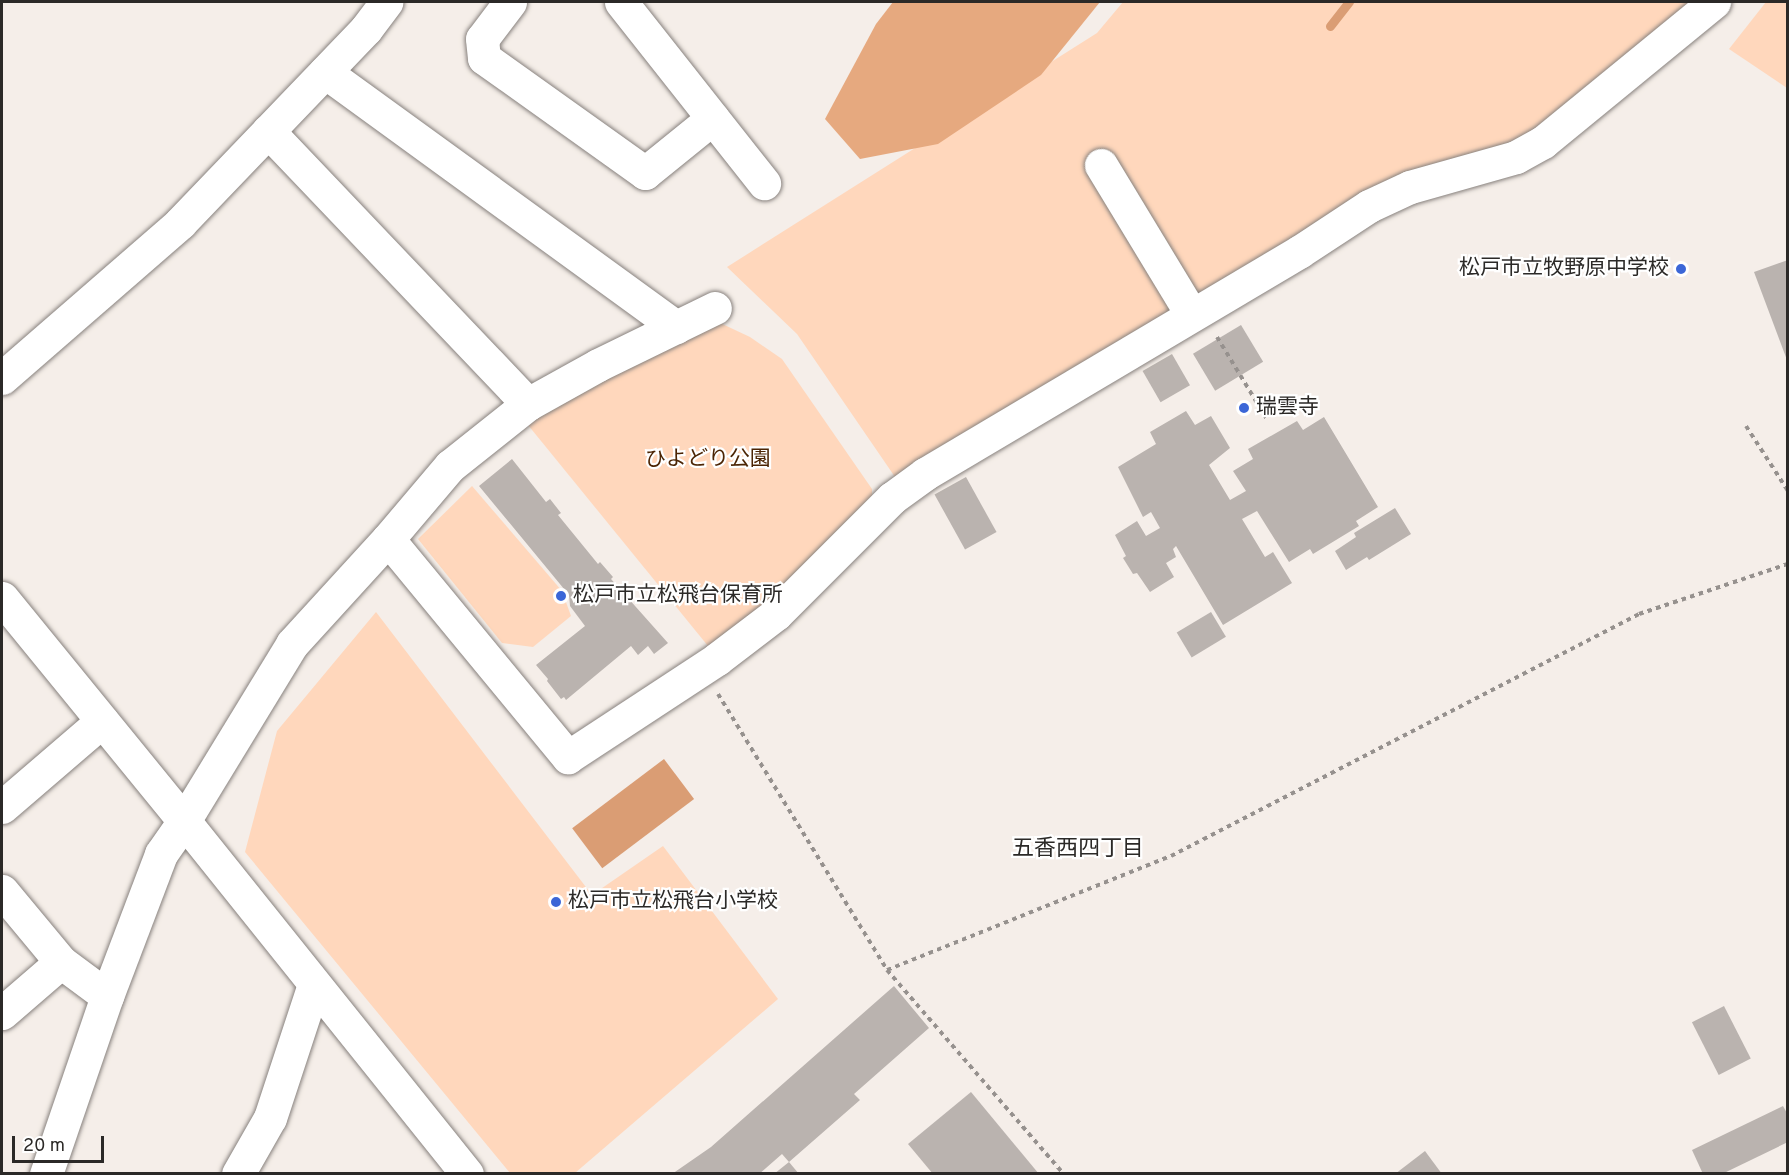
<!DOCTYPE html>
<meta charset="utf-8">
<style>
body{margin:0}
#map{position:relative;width:1789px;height:1175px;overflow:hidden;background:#f5eee9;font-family:Overpass,"Noto Sans JP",sans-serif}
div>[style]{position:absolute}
.green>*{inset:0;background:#ffd7bc}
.forest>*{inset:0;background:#e6a97f}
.water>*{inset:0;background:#da9d74;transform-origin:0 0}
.stream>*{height:9px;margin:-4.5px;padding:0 4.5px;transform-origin:4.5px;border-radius:4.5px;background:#da9d74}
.building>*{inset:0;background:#bab3af;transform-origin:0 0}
.path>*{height:4px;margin-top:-2px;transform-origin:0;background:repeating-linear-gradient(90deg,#96918e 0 4.5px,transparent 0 9px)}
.roads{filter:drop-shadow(0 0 2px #87817d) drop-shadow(0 0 2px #87817d)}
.minor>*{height:33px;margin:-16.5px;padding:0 16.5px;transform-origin:16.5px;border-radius:16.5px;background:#fff}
.dots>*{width:16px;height:16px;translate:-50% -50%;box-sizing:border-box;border:3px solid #fff;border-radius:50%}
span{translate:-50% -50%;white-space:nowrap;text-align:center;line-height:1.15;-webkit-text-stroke:4.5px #fff;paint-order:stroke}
.poi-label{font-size:21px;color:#2b2927}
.right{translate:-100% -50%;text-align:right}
.left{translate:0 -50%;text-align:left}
.park-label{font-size:21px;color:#4c2504}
.neighbourhood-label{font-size:22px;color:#2b2927}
.frame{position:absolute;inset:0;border:3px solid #2b2927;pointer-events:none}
.scale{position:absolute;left:12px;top:1136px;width:92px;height:27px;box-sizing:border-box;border:3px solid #2b2927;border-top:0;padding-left:8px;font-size:18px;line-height:21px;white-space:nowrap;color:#2b2927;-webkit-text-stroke:4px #fff;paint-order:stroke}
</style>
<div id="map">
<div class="green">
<i style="clip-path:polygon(1123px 2px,1698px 2px,1521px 146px,1513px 141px,895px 477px,797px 334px,727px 267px,1097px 33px)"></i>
<i style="clip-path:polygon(1766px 2px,1787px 2px,1787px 88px,1729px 49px)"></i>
<i style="clip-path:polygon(718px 322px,750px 337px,782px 359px,872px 489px,872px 498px,783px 591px,708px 646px,528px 425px,601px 377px)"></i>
<i style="clip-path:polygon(472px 486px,562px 591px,571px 616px,533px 647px,502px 643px,418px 539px)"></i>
<i style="clip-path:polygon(376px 612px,592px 895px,663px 846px,778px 999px,575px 1173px,510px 1173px,245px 852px,277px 731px)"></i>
</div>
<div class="forest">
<i style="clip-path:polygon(893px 2px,1100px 2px,1041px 75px,938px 144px,860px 159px,825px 119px,876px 24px)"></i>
</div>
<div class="water">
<i style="left:664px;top:759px;width:50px;height:115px;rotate:53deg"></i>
</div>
<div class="stream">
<i style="left:1330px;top:26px;width:31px;rotate:-52deg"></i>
</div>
<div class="building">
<i style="clip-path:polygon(1788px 260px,1788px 360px,1787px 360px,1754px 272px)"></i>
<i style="left:1241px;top:325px;width:43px;height:56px;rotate:59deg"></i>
<i style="left:1172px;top:354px;width:36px;height:34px;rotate:60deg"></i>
<i style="clip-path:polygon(1186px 411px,1195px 425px,1211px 416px,1230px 448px,1209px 465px,1230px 500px,1246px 491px,1233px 471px,1253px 459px,1248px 449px,1297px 421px,1303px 430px,1324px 417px,1378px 507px,1356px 521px,1359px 526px,1313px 554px,1310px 549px,1289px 562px,1257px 511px,1242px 519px,1265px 557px,1273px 552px,1292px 583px,1223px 625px,1176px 546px,1173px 549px,1176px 557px,1166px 563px,1174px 577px,1150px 592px,1137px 573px,1133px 574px,1123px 558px,1126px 556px,1115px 535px,1137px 521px,1146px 536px,1160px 528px,1151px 512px,1143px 517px,1118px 467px,1156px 444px,1150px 432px)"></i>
<i style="clip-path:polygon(512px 459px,546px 502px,550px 499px,561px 513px,558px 515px,598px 564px,600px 562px,613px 577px,611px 579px,668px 643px,654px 654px,648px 646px,638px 655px,631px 646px,566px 700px,564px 697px,561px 699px,547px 681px,548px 679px,536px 665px,585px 626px,570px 606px,569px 595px,479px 486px)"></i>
<i style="left:966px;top:477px;width:63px;height:36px;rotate:61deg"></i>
<i style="clip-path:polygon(1395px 508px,1411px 534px,1369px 560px,1367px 557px,1346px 570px,1335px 551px,1356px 537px,1354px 533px)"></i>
<i style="left:1211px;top:612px;width:29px;height:40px;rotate:59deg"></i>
<i style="clip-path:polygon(894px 986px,929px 1028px,854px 1094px,860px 1100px,789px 1162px,782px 1154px,759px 1174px,672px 1174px,711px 1147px)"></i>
<i style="left:1724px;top:1006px;width:59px;height:36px;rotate:63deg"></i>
<i style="clip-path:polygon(971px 1092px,1039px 1174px,933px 1174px,908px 1144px)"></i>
<i style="clip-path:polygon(1783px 1106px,1788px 1115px,1788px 1142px,1722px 1174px,1703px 1174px,1692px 1150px)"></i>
<i style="clip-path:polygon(1425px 1151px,1442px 1174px,1395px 1174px)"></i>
<i style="clip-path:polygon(789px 1162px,799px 1174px,774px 1174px)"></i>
</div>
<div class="path">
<i style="left:1217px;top:337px;width:98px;rotate:58.7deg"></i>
<i style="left:1746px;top:426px;width:77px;rotate:57.1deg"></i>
<i style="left:718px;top:694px;width:324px;rotate:58.5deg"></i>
<i style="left:887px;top:970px;width:270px;rotate:49.1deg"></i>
<i style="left:887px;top:970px;width:306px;rotate:-21.9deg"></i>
<i style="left:1171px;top:856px;width:527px;rotate:-27.34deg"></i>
<i style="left:1639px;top:614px;width:157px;rotate:-18.6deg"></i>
</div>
<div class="roads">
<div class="minor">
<i style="left:510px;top:2px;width:46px;rotate:127.1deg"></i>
<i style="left:482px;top:39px;width:19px;rotate:84deg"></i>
<i style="left:484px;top:58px;width:198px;rotate:35.5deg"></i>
<i style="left:645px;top:173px;width:87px;rotate:-39deg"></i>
<i style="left:621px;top:2px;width:231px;rotate:51.7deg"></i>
<i style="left:325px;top:72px;width:434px;rotate:36deg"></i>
<i style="left:268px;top:131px;width:377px;rotate:46.4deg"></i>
<i style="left:1101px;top:165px;width:175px;rotate:58.8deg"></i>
<i style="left:2px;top:378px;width:236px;rotate:-41deg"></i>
<i style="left:180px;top:223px;width:269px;rotate:-46.2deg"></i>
<i style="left:366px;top:29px;width:34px;rotate:-53deg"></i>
<i style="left:388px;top:539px;width:96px;rotate:-49.7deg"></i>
<i style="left:450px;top:466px;width:100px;rotate:-38.5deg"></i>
<i style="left:528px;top:404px;width:80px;rotate:-29.1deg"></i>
<i style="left:598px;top:365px;width:130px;rotate:-26deg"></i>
<i style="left:2px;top:598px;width:288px;rotate:50.8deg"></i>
<i style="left:184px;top:821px;width:40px;rotate:124.9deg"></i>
<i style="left:161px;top:854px;width:152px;rotate:110.8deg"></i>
<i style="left:107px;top:996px;width:188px;rotate:108.9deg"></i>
<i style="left:2px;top:807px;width:132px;rotate:-40.7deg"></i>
<i style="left:2px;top:891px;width:92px;rotate:50.3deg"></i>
<i style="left:61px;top:962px;width:57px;rotate:36.5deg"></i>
<i style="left:2px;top:1013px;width:78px;rotate:-40.8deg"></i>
<i style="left:238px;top:1174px;width:64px;rotate:-60.3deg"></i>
<i style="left:270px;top:1118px;width:141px;rotate:-71.8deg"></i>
<i style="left:467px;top:1174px;width:452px;rotate:-128.7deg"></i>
<i style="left:184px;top:821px;width:207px;rotate:-58.6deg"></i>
<i style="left:292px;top:644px;width:142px;rotate:-47.6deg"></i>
<i style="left:388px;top:539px;width:283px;rotate:50.5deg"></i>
<i style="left:568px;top:757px;width:178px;rotate:-33.3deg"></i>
<i style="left:717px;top:659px;width:74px;rotate:-37.3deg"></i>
<i style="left:776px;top:614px;width:164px;rotate:-45deg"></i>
<i style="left:892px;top:498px;width:41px;rotate:-36deg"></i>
<i style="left:925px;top:474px;width:435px;rotate:-30.7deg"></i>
<i style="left:1299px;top:252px;width:84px;rotate:-33.3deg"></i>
<i style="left:1369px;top:206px;width:45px;rotate:-24.9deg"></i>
<i style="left:1410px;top:187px;width:110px;rotate:-15.8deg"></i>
<i style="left:1516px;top:157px;width:31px;rotate:-29deg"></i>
<i style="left:1543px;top:142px;width:221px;rotate:-39.3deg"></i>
</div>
</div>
<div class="dots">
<i style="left:1681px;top:269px;background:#3b66d7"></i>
<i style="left:1244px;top:408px;background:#3b66d7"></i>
<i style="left:561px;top:596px;background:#3b66d7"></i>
<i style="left:556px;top:902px;background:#3b66d7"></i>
</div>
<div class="poi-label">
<span class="right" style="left:1669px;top:269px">松戸市立牧野原中学校</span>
<span class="left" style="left:1256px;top:408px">瑞雲寺</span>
<span class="left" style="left:573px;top:596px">松戸市立松飛台保育所</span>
<span class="left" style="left:568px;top:902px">松戸市立松飛台小学校</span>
</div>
<div class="park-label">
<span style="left:708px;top:460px">ひよどり公園</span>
</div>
<div class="neighbourhood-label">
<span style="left:1078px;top:850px">五香西四丁目</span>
</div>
<div class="frame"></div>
<div class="scale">20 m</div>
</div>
